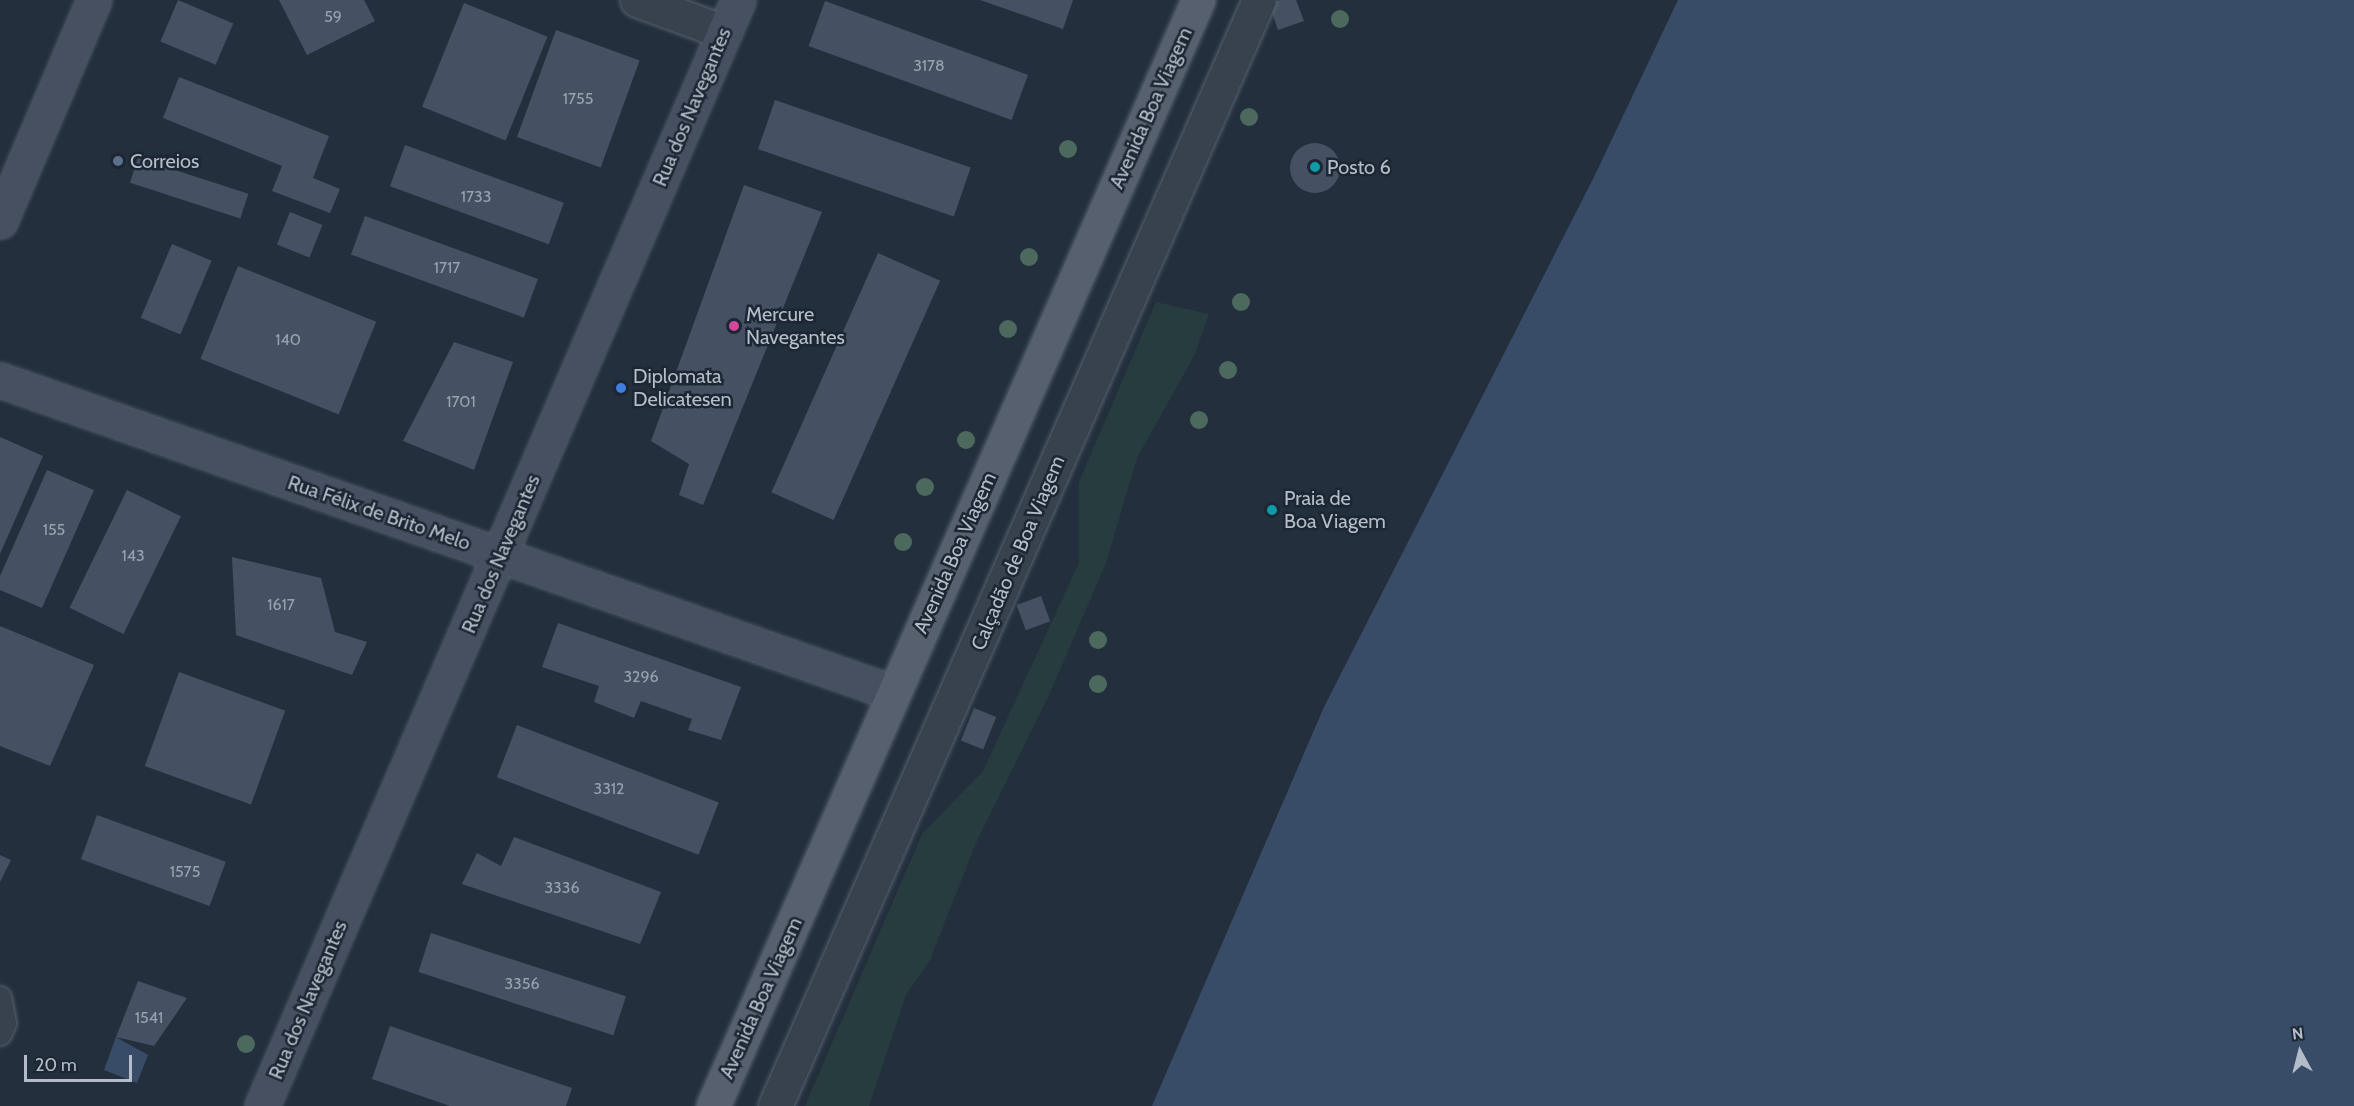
<!DOCTYPE html>
<meta charset="utf-8">
<style>
body{margin:0}
#map{position:relative;width:2354px;height:1106px;overflow:hidden;background:#242f3e;font-family:Cabin,sans-serif}
div>[style]{position:absolute}
.green>*{inset:0;background:#263c3f}
.water>*{inset:0;background:#394c67}
.building>*{inset:0;background:#455162;transform-origin:0 0}
.round{border-radius:50%}
.roads{filter:drop-shadow(0 0 2px #565f6c) drop-shadow(0 0 2px #565f6c)}
.lane>*{height:21px;margin:-10.5px;padding:0 10.5px;transform-origin:10.5px;border-radius:10.5px;background:#38414e}
.street>*{height:33px;margin:-16.5px;padding:0 16.5px;transform-origin:16.5px;border-radius:16.5px;background:#38414e}
.secondary>*{height:33px;margin:-16.5px;padding:0 16.5px;transform-origin:16.5px;border-radius:16.5px;background:#465061}
.primary>*{height:33px;margin:-16.5px;padding:0 16.5px;transform-origin:16.5px;border-radius:16.5px;background:#56606e}
.trees>*{width:18px;height:18px;margin:-9px;border-radius:50%;background:#4b6a5d}
.dots>*{width:16px;height:16px;translate:-50% -50%;box-sizing:border-box;border:3px solid #1d2633;border-radius:50%}
span{translate:-50% -50%;white-space:nowrap;text-align:center;line-height:1.15;-webkit-text-stroke:5px #1d2633;paint-order:stroke}
.number-label{font-size:16px;color:#98a1af}
.number-label span{-webkit-text-stroke-width:0}
.street-label{font-size:20px;color:#b4bcc9}
.poi-label{font-size:20px;color:#b4bcc9}
.left{translate:0 -50%;text-align:left}
.north{position:absolute;left:2270px;top:1022px;width:60px;height:60px;-webkit-text-stroke:4px #1d2633;paint-order:stroke;rotate:353deg;font-size:16px;font-weight:700;line-height:24px;text-align:center;color:#b4bcc9}
.north::after{content:'';display:block;margin:auto;width:21px;height:27px;background:#b4bcc9;clip-path:polygon(50% 0,100% 100%,50% 72%,0 100%)}
.scale{position:absolute;left:24px;top:1055px;width:108px;height:27px;box-sizing:border-box;border:3px solid #b4bcc9;border-top:0;padding-left:8px;font-size:18px;line-height:21px;white-space:nowrap;color:#b4bcc9;-webkit-text-stroke:4px #1d2633;paint-order:stroke}
</style>
<div id="map">
<div class="green">
<i style="clip-path:polygon(1156px 302px,1209px 314px,1194px 356px,1137px 458px,1106px 563px,1049px 695px,976px 843px,930px 960px,906px 995px,869px 1106px,805px 1106px,922px 834px,983px 771px,1079px 563px,1079px 482px)"></i>
</div>
<div class="water">
<i style="clip-path:polygon(1678px 0,2354px 0,2354px 1106px,1152px 1106px,1324px 707px,1594px 177px)"></i>
<i style="clip-path:polygon(116px 1037px,148px 1055px,137px 1083px,104px 1070px)"></i>
</div>
<div class="building">
<i style="left:178px;top:0;width:60px;height:45px;rotate:23deg"></i>
<i style="clip-path:polygon(279px 0,364px 0,375px 21px,307px 55px)"></i>
<i style="clip-path:polygon(980px 0,1073px 0,1063px 29px)"></i>
<i style="clip-path:polygon(1280px 0,1296px 0,1304px 21px,1278px 30px,1269px 4px)"></i>
<i style="left:825px;top:1px;width:216px;height:48px;rotate:20deg"></i>
<i style="left:464px;top:3px;width:90px;height:112px;rotate:22deg"></i>
<i style="left:556px;top:30px;width:89px;height:114px;rotate:20deg"></i>
<i style="clip-path:polygon(179px 77px,329px 136px,313px 178px,340px 189px,330px 213px,272px 191px,282px 166px,163px 118px)"></i>
<i style="left:775px;top:100px;width:207px;height:52px;rotate:19deg"></i>
<i class="round" style="left:1290px;top:143px;width:50px;height:50px"></i>
<i style="left:405px;top:145px;width:169px;height:44px;rotate:20deg"></i>
<i style="left:138px;top:158px;width:116px;height:26px;rotate:18deg"></i>
<i style="clip-path:polygon(744px 185px,822px 212px,703px 505px,679px 495px,689px 464px,651px 441px)"></i>
<i style="left:290px;top:212px;width:35px;height:35px;rotate:22deg"></i>
<i style="left:365px;top:216px;width:184px;height:41px;rotate:20deg"></i>
<i style="left:172px;top:244px;width:43px;height:80px;rotate:23deg"></i>
<i style="left:878px;top:253px;width:68px;height:262px;rotate:24deg"></i>
<i style="left:238px;top:266px;width:149px;height:100px;rotate:22deg"></i>
<i style="clip-path:polygon(454px 342px,513px 362px,474px 470px,403px 441px)"></i>
<i style="clip-path:polygon(0 437px,43px 456px,0 554px)"></i>
<i style="clip-path:polygon(47px 470px,94px 490px,42px 608px,0 590px,0 576px)"></i>
<i style="left:127px;top:490px;width:60px;height:131px;rotate:26deg"></i>
<i style="clip-path:polygon(232px 557px,321px 578px,335px 632px,367px 642px,352px 675px,236px 635px)"></i>
<i style="left:1041px;top:596px;width:27px;height:26px;rotate:70deg"></i>
<i style="clip-path:polygon(558px 623px,741px 687px,721px 740px,688px 730px,692px 719px,641px 701px,634px 718px,594px 702px,599px 686px,542px 667px)"></i>
<i style="clip-path:polygon(0 626px,94px 665px,50px 766px,0 746px)"></i>
<i style="left:179px;top:672px;width:113px;height:100px;rotate:20deg"></i>
<i style="left:974px;top:708px;width:24px;height:35px;rotate:22deg"></i>
<i style="left:517px;top:725px;width:216px;height:56px;rotate:21deg"></i>
<i style="left:97px;top:815px;width:137px;height:47px;rotate:20deg"></i>
<i style="clip-path:polygon(514px 837px,661px 892px,640px 944px,462px 884px,477px 853px,501px 866px)"></i>
<i style="clip-path:polygon(0 855px,11px 860px,0 882px)"></i>
<i style="left:431px;top:933px;width:205px;height:41px;rotate:18deg"></i>
<i style="clip-path:polygon(138px 981px,187px 998px,154px 1046px,116px 1037px)"></i>
<i style="clip-path:polygon(390px 1026px,572px 1088px,566px 1106px,450px 1106px,372px 1079px)"></i>
</div>
<div class="roads">
<div class="lane">
<i style="left:0;top:997px;width:26px;rotate:79deg"></i>
<i style="left:5px;top:1023px;width:12px;rotate:114deg"></i>
</div>
<div class="street">
<i style="left:637px;top:0;width:93px;rotate:20.2deg"></i>
<i style="left:775px;top:1106px;width:1207px;rotate:-66.37deg"></i>
</div>
<div class="secondary">
<i style="left:0;top:221px;width:240px;rotate:-67deg"></i>
<i style="left:0;top:380px;width:947px;rotate:19.3deg"></i>
<i style="left:262px;top:1106px;width:1204px;rotate:-66.71deg"></i>
</div>
<div class="primary">
<i style="left:713px;top:1106px;width:1208px;rotate:-66.32deg"></i>
</div>
</div>
<div class="trees">
<i style="left:1340px;top:19px"></i>
<i style="left:1249px;top:117px"></i>
<i style="left:1068px;top:149px"></i>
<i style="left:1029px;top:257px"></i>
<i style="left:1241px;top:302px"></i>
<i style="left:1008px;top:329px"></i>
<i style="left:1228px;top:370px"></i>
<i style="left:1199px;top:420px"></i>
<i style="left:966px;top:440px"></i>
<i style="left:925px;top:487px"></i>
<i style="left:903px;top:542px"></i>
<i style="left:1098px;top:640px"></i>
<i style="left:1098px;top:684px"></i>
<i style="left:246px;top:1044px"></i>
</div>
<div class="dots">
<i style="left:118px;top:161px;background:#5c6f8a"></i>
<i style="left:1315px;top:167px;background:#0f9aa8"></i>
<i style="left:734px;top:326px;background:#d1479c"></i>
<i style="left:621px;top:388px;background:#3f7fe0"></i>
<i style="left:1272px;top:510px;background:#0f9aa8"></i>
</div>
<div class="number-label">
<span style="left:333px;top:17px">59</span>
<span style="left:929px;top:66px">3178</span>
<span style="left:578px;top:99px">1755</span>
<span style="left:476px;top:197px">1733</span>
<span style="left:447px;top:268px">1717</span>
<span style="left:288px;top:340px">140</span>
<span style="left:461px;top:402px">1701</span>
<span style="left:54px;top:530px">155</span>
<span style="left:133px;top:556px">143</span>
<span style="left:281px;top:605px">1617</span>
<span style="left:641px;top:677px">3296</span>
<span style="left:609px;top:789px">3312</span>
<span style="left:185px;top:872px">1575</span>
<span style="left:562px;top:888px">3336</span>
<span style="left:522px;top:984px">3356</span>
<span style="left:149px;top:1018px">1541</span>
</div>
<div class="street-label">
<span style="left:692px;top:107px;rotate:-67deg">Rua dos Navegantes</span>
<span style="left:1151px;top:108px;rotate:-66deg">Avenida Boa Viagem</span>
<span style="left:379px;top:513px;rotate:19deg">Rua Félix de Brito Melo</span>
<span style="left:955px;top:553px;rotate:-66deg">Avenida Boa Viagem</span>
<span style="left:1018px;top:553px;rotate:-67deg">Calçadão de Boa Viagem</span>
<span style="left:501px;top:554px;rotate:-67deg">Rua dos Navegantes</span>
<span style="left:761px;top:998px;rotate:-66deg">Avenida Boa Viagem</span>
<span style="left:308px;top:1000px;rotate:-67deg">Rua dos Navegantes</span>
</div>
<div class="poi-label">
<span class="left" style="left:130px;top:161px">Correios</span>
<span class="left" style="left:1327px;top:167px">Posto 6</span>
<span class="left" style="left:746px;top:326px">Mercure<br>Navegantes</span>
<span class="left" style="left:633px;top:388px">Diplomata<br>Delicatesen</span>
<span class="left" style="left:1284px;top:510px">Praia de<br>Boa Viagem</span>
</div>
<div class="north">N</div>
<div class="scale">20 m</div>
</div>
